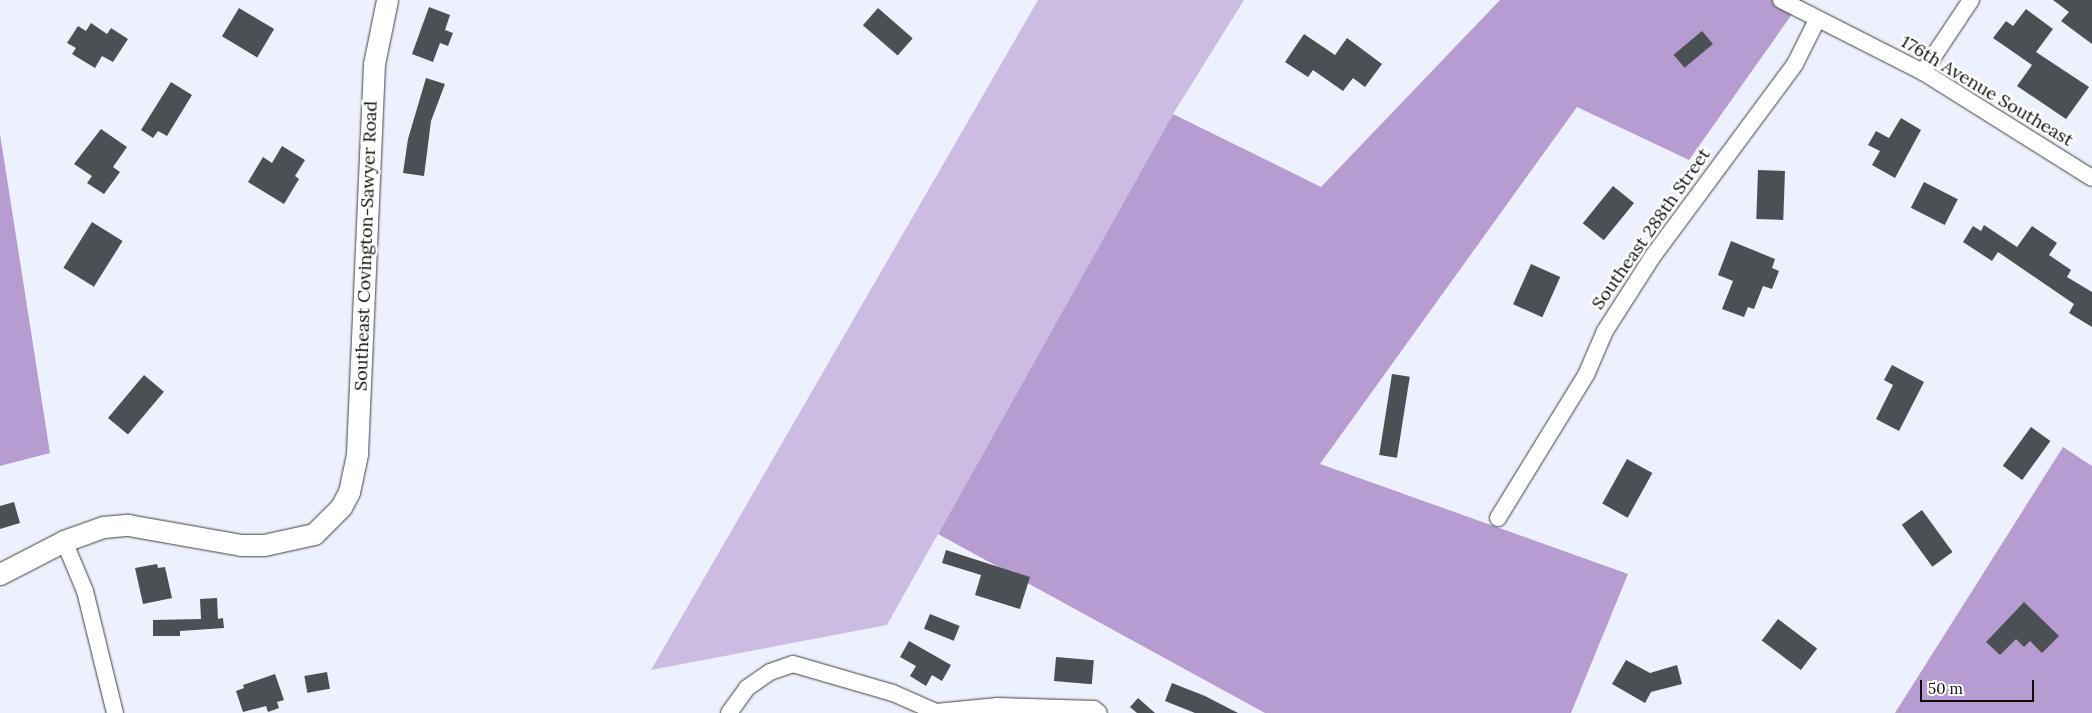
<!DOCTYPE html>
<style>
body{margin:0}
#map{position:relative;width:2092px;height:713px;overflow:hidden;background:#edf1fd;font-family:Lora,serif}
div>[style]{position:absolute}
.green>*{inset:0;background:#ccbbe2}
.forest>*{inset:0;background:#b69cd1}
.building>*{inset:0;background:#4a5053;transform-origin:0 0}
.roads{filter:drop-shadow(0 0 1px #3f3f3f) drop-shadow(0 0 1px #3f3f3f)}
.minor>*{height:16px;margin:-8px;padding:0 8px;transform-origin:8px;border-radius:8px;background:#fff}
.tertiary>*{height:21px;margin:-10.5px;padding:0 10.5px;transform-origin:10.5px;border-radius:10.5px;background:#fff}
span{translate:-50% -50%;white-space:nowrap;text-align:center;line-height:1.15;-webkit-text-stroke:5px #fff;paint-order:stroke}
.street-label{font-size:18px;color:#0c0c0c}
.scale{position:absolute;left:1920px;top:680px;width:114px;height:22px;box-sizing:border-box;border:2px solid #0c0c0c;border-top:0;padding-left:6px;font-size:15px;line-height:18px;white-space:nowrap;color:#0c0c0c;-webkit-text-stroke:4px #fff;paint-order:stroke}
</style>
<div id="map">
<div class="green">
<i style="clip-path:polygon(1038px 0,1244px 0,1173px 114px,887px 625px,651px 670px)"></i>
</div>
<div class="forest">
<i style="clip-path:polygon(1500px 0,1802px 0,1689px 160px,1577px 107px,1320px 464px,1628px 574px,1571px 713px,1265px 713px,938px 534px,1173px 114px,1321px 187px)"></i>
<i style="clip-path:polygon(0 134px,50px 453px,0 466px)"></i>
<i style="clip-path:polygon(2063px 447px,2092px 466px,2092px 713px,1895px 713px)"></i>
</div>
<div class="building">
<i style="clip-path:polygon(2053px 0,2092px 0,2092px 44px,2061px 21px,2069px 12px)"></i>
<i style="clip-path:polygon(429px 7px,450px 15px,445px 30px,453px 33px,448px 46px,440px 43px,433px 62px,412px 54px)"></i>
<i style="left:239px;top:8px;width:41px;height:33px;rotate:31deg"></i>
<i style="left:878px;top:8px;width:46px;height:23px;rotate:41deg"></i>
<i style="clip-path:polygon(2026px 9px,2053px 29px,2036px 52px,2089px 87px,2066px 119px,2017px 86px,2032px 65px,1993px 38px,2006px 21px,2013px 26px)"></i>
<i style="clip-path:polygon(91px 23px,107px 34px,111px 28px,128px 39px,113px 62px,102px 56px,95px 68px,72px 54px,76px 48px,67px 43px,78px 26px,86px 31px)"></i>
<i style="left:1702px;top:31px;width:17px;height:37px;rotate:50deg"></i>
<i style="clip-path:polygon(1304px 34px,1335px 55px,1347px 38px,1382px 64px,1365px 87px,1353px 78px,1343px 91px,1313px 70px,1308px 77px,1285px 62px)"></i>
<i style="clip-path:polygon(426px 78px,445px 84px,431px 121px,424px 176px,403px 173px,408px 139px)"></i>
<i style="clip-path:polygon(171px 82px,192px 95px,167px 136px,158px 131px,153px 138px,141px 130px)"></i>
<i style="clip-path:polygon(1901px 118px,1921px 130px,1895px 178px,1872px 165px,1880px 151px,1868px 145px,1876px 131px,1889px 138px)"></i>
<i style="clip-path:polygon(101px 129px,127px 147px,113px 167px,120px 172px,104px 194px,87px 183px,92px 176px,74px 164px)"></i>
<i style="clip-path:polygon(282px 146px,305px 160px,295px 176px,299px 179px,284px 204px,248px 182px,263px 157px,272px 163px)"></i>
<i style="left:1758px;top:170px;width:27px;height:49px;rotate:2deg"></i>
<i style="left:1924px;top:182px;width:38px;height:29px;rotate:27deg"></i>
<i style="left:1613px;top:186px;width:27px;height:48px;rotate:39deg"></i>
<i style="left:92px;top:222px;width:36px;height:54px;rotate:32deg"></i>
<i style="clip-path:polygon(1984px 225px,2017px 247px,2032px 226px,2057px 243px,2049px 255px,2071px 270px,2067px 277px,2092px 292px,2092px 327px,2069px 313px,2074px 304px,1998px 252px,1992px 261px,1963px 242px,1973px 226px,1981px 231px)"></i>
<i style="clip-path:polygon(1731px 241px,1775px 259px,1772px 268px,1779px 271px,1772px 289px,1763px 286px,1754px 309px,1748px 307px,1744px 317px,1722px 309px,1733px 281px,1718px 275px)"></i>
<i style="left:1531px;top:264px;width:32px;height:44px;rotate:24deg"></i>
<i style="clip-path:polygon(1892px 365px,1924px 382px,1899px 431px,1876px 419px,1893px 385px,1884px 380px)"></i>
<i style="left:1392px;top:374px;width:18px;height:82px;rotate:9deg"></i>
<i style="left:144px;top:375px;width:26px;height:56px;rotate:40deg"></i>
<i style="left:2031px;top:427px;width:24px;height:48px;rotate:36deg"></i>
<i style="left:1627px;top:459px;width:29px;height:51px;rotate:29deg"></i>
<i style="clip-path:polygon(14px 502px,20px 523px,0 529px,0 506px)"></i>
<i style="left:1922px;top:510px;width:52px;height:25px;rotate:54deg"></i>
<i style="clip-path:polygon(946px 550px,1030px 577px,1020px 609px,975px 595px,981px 575px,942px 563px)"></i>
<i style="clip-path:polygon(157px 564px,158px 568px,165px 567px,172px 598px,143px 604px,135px 568px)"></i>
<i style="clip-path:polygon(217px 598px,218px 619px,223px 618px,224px 628px,180px 631px,180px 636px,153px 636px,153px 620px,201px 619px,200px 599px)"></i>
<i style="clip-path:polygon(2024px 602px,2059px 636px,2042px 653px,2030px 641px,2024px 647px,2016px 639px,2000px 655px,1986px 642px)"></i>
<i style="left:930px;top:614px;width:32px;height:16px;rotate:22deg"></i>
<i style="left:1778px;top:619px;width:49px;height:27px;rotate:37deg"></i>
<i style="clip-path:polygon(909px 641px,951px 665px,942px 681px,932px 675px,926px 686px,910px 676px,916px 666px,900px 657px)"></i>
<i style="left:1056px;top:657px;width:38px;height:24px;rotate:5deg"></i>
<i style="clip-path:polygon(1626px 660px,1650px 673px,1677px 665px,1682px 684px,1651px 692px,1645px 703px,1612px 684px)"></i>
<i style="left:327px;top:672px;width:17px;height:23px;rotate:80deg"></i>
<i style="clip-path:polygon(275px 674px,284px 700px,277px 702px,279px 708px,268px 712px,266px 706px,243px 712px,236px 691px,244px 688px,243px 685px)"></i>
<i style="clip-path:polygon(1172px 683px,1205px 696px,1238px 713px,1195px 713px,1165px 701px)"></i>
<i style="clip-path:polygon(1138px 698px,1155px 713px,1137px 713px,1130px 707px)"></i>
</div>
<div class="roads">
<div class="minor">
<i style="left:1781px;top:0;width:159px;rotate:26.9deg"></i>
<i style="left:1923px;top:72px;width:199px;rotate:32.1deg"></i>
<i style="left:1923px;top:72px;width:87px;rotate:-56.3deg"></i>
<i style="left:1498px;top:518px;width:168px;rotate:-58.4deg"></i>
<i style="left:1586px;top:375px;width:48px;rotate:-66.6deg"></i>
<i style="left:1605px;top:331px;width:89px;rotate:-57.4deg"></i>
<i style="left:1653px;top:256px;width:239px;rotate:-53.5deg"></i>
<i style="left:1795px;top:64px;width:49px;rotate:-63.4deg"></i>
<i style="left:64px;top:541px;width:54px;rotate:67.2deg"></i>
<i style="left:85px;top:591px;width:126px;rotate:76.2deg"></i>
<i style="left:729px;top:713px;width:31px;rotate:-54deg"></i>
<i style="left:747px;top:688px;width:28px;rotate:-35deg"></i>
<i style="left:770px;top:672px;width:24px;rotate:-19deg"></i>
<i style="left:793px;top:664px;width:104px;rotate:16.2deg"></i>
<i style="left:893px;top:693px;width:47px;rotate:23.8deg"></i>
<i style="left:936px;top:712px;width:62px;rotate:-5.5deg"></i>
<i style="left:998px;top:706px;width:96px;rotate:1.8deg"></i>
<i style="left:1094px;top:709px;width:6px;rotate:39deg"></i>
</div>
<div class="tertiary">
<i style="left:0;top:574px;width:72px;rotate:-27.3deg"></i>
<i style="left:64px;top:541px;width:41px;rotate:-19.7deg"></i>
<i style="left:103px;top:527px;width:25px;rotate:-5deg"></i>
<i style="left:128px;top:525px;width:115px;rotate:10deg"></i>
<i style="left:241px;top:545px;width:23px"></i>
<i style="left:264px;top:545px;width:51px;rotate:-12.4deg"></i>
<i style="left:314px;top:534px;width:38px;rotate:-45deg"></i>
<i style="left:341px;top:507px;width:17px;rotate:-62deg"></i>
<i style="left:349px;top:492px;width:40px;rotate:-78deg"></i>
<i style="left:357px;top:453px;width:389px;rotate:-87.5deg"></i>
<i style="left:374px;top:64px;width:65px;rotate:-78.5deg"></i>
</div>
</div>
<div class="street-label">
<span style="left:1987px;top:91px;rotate:31deg">176th Avenue Southeast</span>
<span style="left:1651px;top:229px;rotate:-55deg">Southeast 288th Street</span>
<span style="left:366px;top:246px;rotate:-88deg">Southeast Covington-Sawyer Road</span>
</div>
<div class="scale">50 m</div>
</div>
